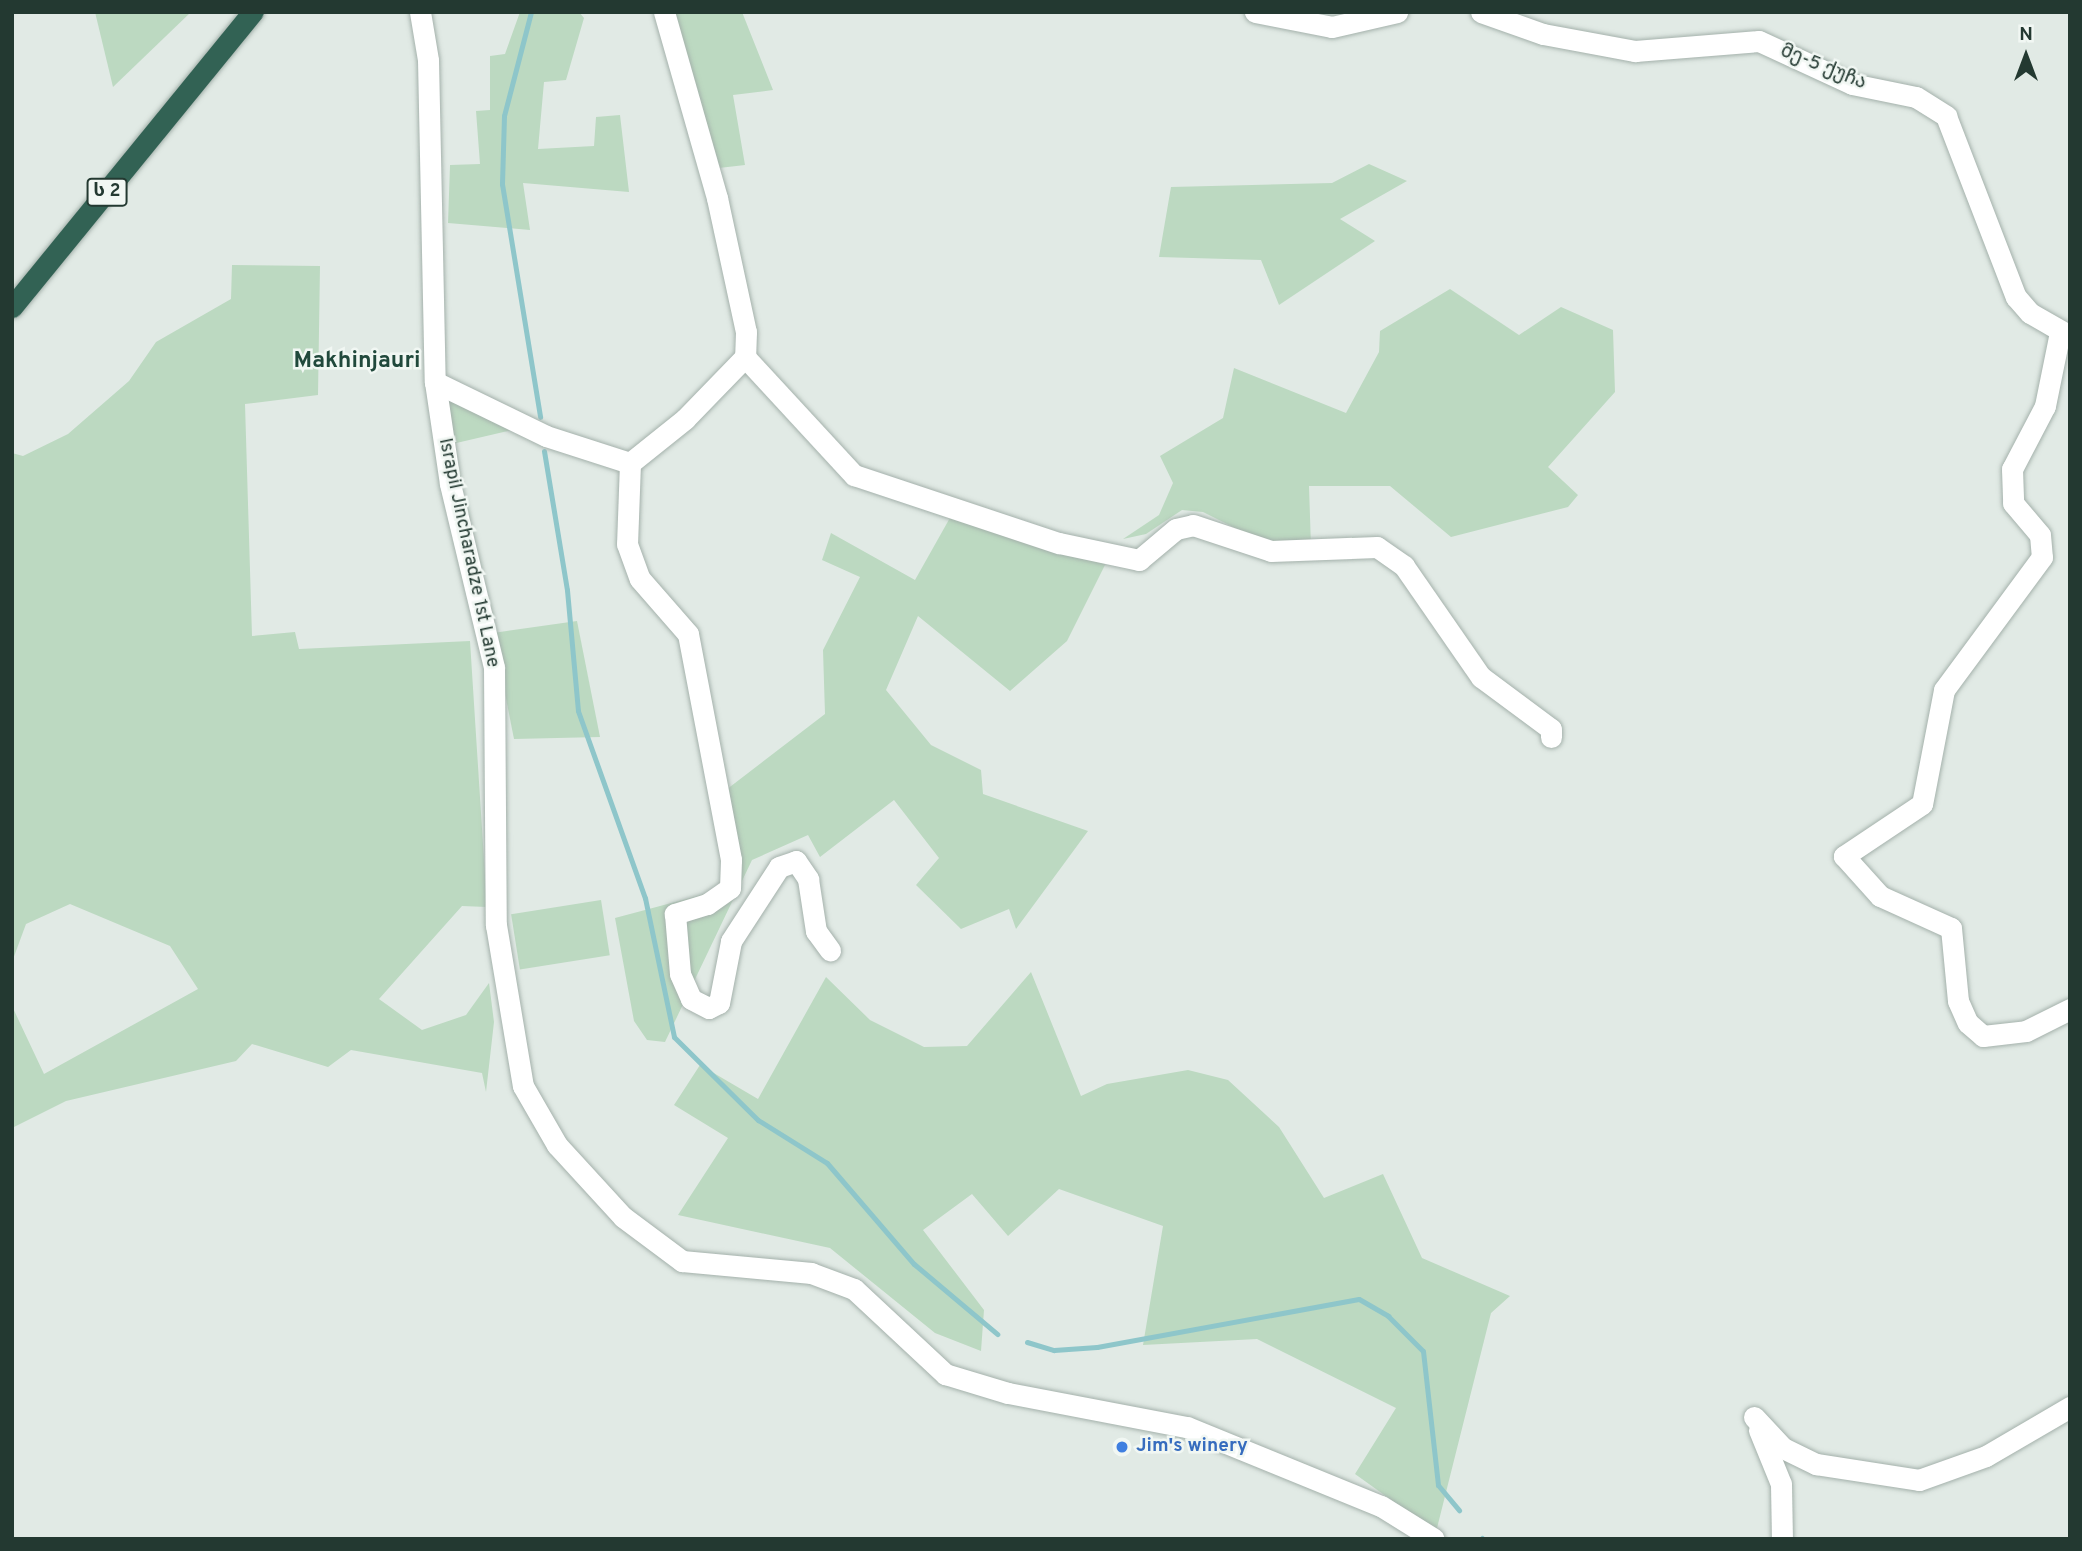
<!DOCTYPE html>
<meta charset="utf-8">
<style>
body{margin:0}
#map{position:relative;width:2082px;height:1551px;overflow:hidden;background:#e1eae5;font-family:Overpass,"Noto Sans Georgian",sans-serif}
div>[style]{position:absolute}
.green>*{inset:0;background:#bcd9c1;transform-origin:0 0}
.stream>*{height:5px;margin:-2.5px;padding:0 2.5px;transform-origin:2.5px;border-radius:2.5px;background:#8ec6ca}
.roads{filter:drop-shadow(0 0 2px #a4b1ab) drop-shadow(0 0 2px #a4b1ab)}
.street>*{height:21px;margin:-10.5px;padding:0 10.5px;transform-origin:10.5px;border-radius:10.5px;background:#fff}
.secondary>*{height:21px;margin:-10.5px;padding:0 10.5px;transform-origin:10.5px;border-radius:10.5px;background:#fff}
.highway>*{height:21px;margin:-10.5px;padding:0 10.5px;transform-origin:10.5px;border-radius:10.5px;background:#326254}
.dots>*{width:19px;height:19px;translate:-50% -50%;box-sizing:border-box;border:4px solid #f1f7f3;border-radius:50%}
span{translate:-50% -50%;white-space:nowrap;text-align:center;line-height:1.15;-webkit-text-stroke:5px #f1f7f3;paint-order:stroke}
.shield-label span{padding:2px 5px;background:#f1f7f3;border:2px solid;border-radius:5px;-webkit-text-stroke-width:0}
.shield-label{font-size:18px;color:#233931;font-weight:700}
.street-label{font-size:19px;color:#233931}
.shop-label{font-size:19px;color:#366cbe;font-weight:700}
.left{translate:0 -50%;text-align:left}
.quarter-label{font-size:23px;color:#21493c;font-weight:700}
.frame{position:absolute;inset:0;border:14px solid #233931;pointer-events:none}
.north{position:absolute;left:1991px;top:21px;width:70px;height:70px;-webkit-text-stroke:5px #f1f7f3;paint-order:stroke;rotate:0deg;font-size:19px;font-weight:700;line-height:28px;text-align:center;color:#233931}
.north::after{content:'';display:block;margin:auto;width:24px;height:32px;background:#233931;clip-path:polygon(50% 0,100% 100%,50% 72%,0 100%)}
</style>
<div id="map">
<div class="green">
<i style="clip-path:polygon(95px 12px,191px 12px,113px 87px)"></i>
<i style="clip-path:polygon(520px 12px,579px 12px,584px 18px,566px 80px,544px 82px,538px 149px,594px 146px,596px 117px,620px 115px,629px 192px,523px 183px,530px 230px,448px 223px,450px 165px,480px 164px,476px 111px,490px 110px,490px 56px,505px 54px)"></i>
<i style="clip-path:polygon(672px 12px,742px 12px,773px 90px,733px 95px,745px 165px,719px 168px)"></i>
<i style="clip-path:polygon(1369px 164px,1407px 181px,1340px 219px,1375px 241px,1279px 305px,1261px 260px,1159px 257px,1171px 187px,1332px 183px)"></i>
<i style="clip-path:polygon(232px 265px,320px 266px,318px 395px,245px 404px,252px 636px,295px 632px,299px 649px,470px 641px,487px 907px,462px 906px,379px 999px,422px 1030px,466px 1015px,489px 983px,494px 1022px,486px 1092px,482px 1073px,351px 1050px,328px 1067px,252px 1044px,236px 1061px,66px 1101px,12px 1128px,12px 1006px,44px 1074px,198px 989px,170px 946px,70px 904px,26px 924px,12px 962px,12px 453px,23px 456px,68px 434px,129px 381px,156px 342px,231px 299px)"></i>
<i style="clip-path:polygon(1450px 289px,1519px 335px,1561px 307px,1613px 330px,1615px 392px,1548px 467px,1578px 495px,1568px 507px,1451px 537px,1390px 486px,1309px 486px,1311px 547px,1271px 546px,1203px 512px,1182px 510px,1146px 534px,1123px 539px,1159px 515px,1173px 483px,1160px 456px,1223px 418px,1234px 368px,1346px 413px,1379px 352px,1380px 331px)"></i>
<i style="clip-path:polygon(449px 399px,512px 430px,452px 444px)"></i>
<i style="clip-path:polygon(951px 516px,1106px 563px,1067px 641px,1010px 691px,918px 616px,886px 690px,931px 745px,981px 770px,983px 794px,1088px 831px,1016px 929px,1009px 909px,961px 929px,916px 885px,939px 858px,894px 800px,820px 857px,808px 835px,752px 860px,665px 1042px,647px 1040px,634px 1021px,615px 918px,724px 889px,722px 793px,825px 714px,823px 650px,860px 577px,822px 560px,831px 533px,915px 580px)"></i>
<i style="clip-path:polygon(577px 621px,600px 737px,514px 739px,493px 633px)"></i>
<i style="left:601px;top:900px;width:56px;height:91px;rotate:81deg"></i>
<i style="clip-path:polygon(1031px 972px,1081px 1096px,1107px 1084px,1188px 1070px,1228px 1080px,1279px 1127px,1324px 1198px,1383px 1174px,1422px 1258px,1510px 1296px,1491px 1313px,1436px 1532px,1355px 1474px,1396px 1408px,1257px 1339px,1143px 1345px,1163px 1226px,1059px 1189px,1008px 1236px,972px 1194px,923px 1230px,984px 1310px,981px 1351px,935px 1333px,830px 1248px,678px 1215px,728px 1138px,674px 1105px,700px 1065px,758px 1099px,826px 977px,870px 1020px,924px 1047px,967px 1046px)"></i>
</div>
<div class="stream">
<i style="left:531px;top:12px;width:107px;rotate:104.6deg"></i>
<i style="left:504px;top:116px;width:68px;rotate:91.7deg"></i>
<i style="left:502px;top:184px;width:236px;rotate:80.7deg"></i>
<i style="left:544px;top:451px;width:141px;rotate:80.6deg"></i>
<i style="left:567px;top:590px;width:121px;rotate:84.8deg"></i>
<i style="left:578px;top:711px;width:199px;rotate:70.3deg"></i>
<i style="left:645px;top:898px;width:142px;rotate:78.2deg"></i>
<i style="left:674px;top:1037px;width:118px;rotate:44.7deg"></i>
<i style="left:758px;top:1120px;width:81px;rotate:31.9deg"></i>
<i style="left:827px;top:1163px;width:133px;rotate:49.3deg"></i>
<i style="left:914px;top:1264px;width:109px;rotate:40.1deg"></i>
<i style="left:1027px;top:1342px;width:28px;rotate:17deg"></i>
<i style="left:1054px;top:1350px;width:43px;rotate:-4deg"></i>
<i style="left:1097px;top:1347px;width:266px;rotate:-10.4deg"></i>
<i style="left:1359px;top:1299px;width:34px;rotate:30deg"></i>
<i style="left:1388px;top:1316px;width:49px;rotate:45deg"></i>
<i style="left:1423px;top:1351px;width:135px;rotate:83.6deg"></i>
<i style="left:1438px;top:1485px;width:33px;rotate:50deg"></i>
<i style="left:1482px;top:1538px;width:1px;rotate:45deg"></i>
</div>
<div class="roads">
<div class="street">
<i style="left:664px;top:12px;width:193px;rotate:74.1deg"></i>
<i style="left:717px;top:198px;width:137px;rotate:77.8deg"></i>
<i style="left:746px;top:332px;width:25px;rotate:92deg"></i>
<i style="left:745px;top:357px;width:86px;rotate:134.1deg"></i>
<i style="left:685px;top:419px;width:70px;rotate:141.3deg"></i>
<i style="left:630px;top:463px;width:81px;rotate:92.1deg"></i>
<i style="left:627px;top:544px;width:37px;rotate:70deg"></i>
<i style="left:640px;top:579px;width:73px;rotate:48.9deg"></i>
<i style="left:688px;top:634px;width:230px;rotate:79.2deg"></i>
<i style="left:731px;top:860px;width:28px;rotate:92deg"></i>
<i style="left:730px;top:888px;width:28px;rotate:145deg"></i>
<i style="left:707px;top:904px;width:34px;rotate:163deg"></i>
<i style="left:675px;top:914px;width:60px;rotate:85.2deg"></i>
<i style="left:680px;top:974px;width:27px;rotate:66deg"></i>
<i style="left:691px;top:999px;width:20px;rotate:27deg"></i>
<i style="left:709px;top:1008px;width:11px;rotate:-27deg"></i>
<i style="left:719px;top:1003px;width:63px;rotate:-79deg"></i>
<i style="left:731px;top:941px;width:88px;rotate:-57deg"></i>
<i style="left:779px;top:867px;width:18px;rotate:-19deg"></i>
<i style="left:796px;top:861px;width:22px;rotate:56deg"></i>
<i style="left:808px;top:879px;width:53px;rotate:81.3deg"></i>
<i style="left:816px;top:931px;width:24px;rotate:54deg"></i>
<i style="left:1255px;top:12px;width:78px;rotate:11deg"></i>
<i style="left:1332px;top:27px;width:67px;rotate:-13deg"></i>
<i style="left:1481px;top:12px;width:66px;rotate:19.5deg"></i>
<i style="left:1543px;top:34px;width:94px;rotate:10.5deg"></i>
<i style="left:1635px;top:51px;width:124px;rotate:-4.6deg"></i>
<i style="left:1759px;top:41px;width:102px;rotate:24.8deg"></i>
<i style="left:1852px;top:84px;width:65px;rotate:11.5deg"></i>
<i style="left:1916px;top:97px;width:36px;rotate:32deg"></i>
<i style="left:1946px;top:116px;width:194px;rotate:68.9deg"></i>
<i style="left:2016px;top:297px;width:21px;rotate:49deg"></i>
<i style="left:2030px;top:313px;width:46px;rotate:29.9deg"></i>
<i style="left:2060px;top:332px;width:76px;rotate:101.5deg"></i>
<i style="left:2045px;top:406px;width:71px;rotate:117.6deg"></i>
<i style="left:2012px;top:469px;width:34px;rotate:88deg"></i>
<i style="left:2013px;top:503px;width:42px;rotate:49.8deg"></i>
<i style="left:2040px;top:535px;width:22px;rotate:85deg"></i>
<i style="left:2042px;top:557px;width:165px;rotate:126.4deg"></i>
<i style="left:1944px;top:690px;width:116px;rotate:100.9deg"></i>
<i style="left:1922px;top:804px;width:94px;rotate:146.3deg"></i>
<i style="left:1844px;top:856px;width:54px;rotate:48deg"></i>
<i style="left:1880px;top:896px;width:78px;rotate:24.3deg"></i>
<i style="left:1951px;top:928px;width:73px;rotate:84.5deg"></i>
<i style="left:1958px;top:1001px;width:24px;rotate:66deg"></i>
<i style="left:1968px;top:1023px;width:20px;rotate:41deg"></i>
<i style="left:1983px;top:1036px;width:43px;rotate:-6.6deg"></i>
<i style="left:2026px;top:1031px;width:49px;rotate:-26.6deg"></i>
<i style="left:745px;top:357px;width:161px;rotate:47.3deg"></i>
<i style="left:854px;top:475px;width:216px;rotate:18.4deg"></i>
<i style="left:1059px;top:543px;width:82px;rotate:12deg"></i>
<i style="left:1139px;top:560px;width:48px;rotate:-40deg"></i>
<i style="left:1176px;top:529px;width:17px;rotate:-13deg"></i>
<i style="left:1193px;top:525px;width:82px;rotate:18.4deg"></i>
<i style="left:1271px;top:551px;width:106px;rotate:-2.2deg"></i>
<i style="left:1377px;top:547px;width:33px;rotate:35deg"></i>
<i style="left:1404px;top:566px;width:135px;rotate:55.3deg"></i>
<i style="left:1481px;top:677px;width:87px;rotate:36.6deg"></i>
<i style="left:1551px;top:729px;width:8px;rotate:90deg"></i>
<i style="left:435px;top:382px;width:123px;rotate:25.9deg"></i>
<i style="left:546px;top:436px;width:88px;rotate:17.8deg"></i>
<i style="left:1754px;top:1417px;width:42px;rotate:46.9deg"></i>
<i style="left:1783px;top:1448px;width:37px;rotate:26deg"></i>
<i style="left:1816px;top:1464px;width:104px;rotate:8.8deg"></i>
<i style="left:1919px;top:1480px;width:71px;rotate:-19.7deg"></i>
<i style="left:1986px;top:1456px;width:97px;rotate:-30.3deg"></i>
<i style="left:1759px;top:1430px;width:58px;rotate:67.8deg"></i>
<i style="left:1781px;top:1484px;width:55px;rotate:89deg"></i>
</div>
<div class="secondary">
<i style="left:420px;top:12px;width:49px;rotate:80.5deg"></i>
<i style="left:428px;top:60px;width:322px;rotate:88.8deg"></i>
<i style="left:435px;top:382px;width:103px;rotate:81.6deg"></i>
<i style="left:450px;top:484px;width:188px;rotate:76.5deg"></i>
<i style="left:494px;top:667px;width:258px;rotate:89.6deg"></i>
<i style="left:496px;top:925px;width:163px;rotate:80.5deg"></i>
<i style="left:523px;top:1086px;width:68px;rotate:60deg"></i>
<i style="left:557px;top:1145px;width:98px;rotate:47.5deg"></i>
<i style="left:623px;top:1217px;width:74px;rotate:36.7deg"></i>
<i style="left:682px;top:1261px;width:130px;rotate:5.3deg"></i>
<i style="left:811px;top:1273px;width:46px;rotate:20.4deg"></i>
<i style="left:854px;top:1289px;width:125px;rotate:43deg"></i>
<i style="left:945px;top:1374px;width:66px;rotate:16.8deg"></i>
<i style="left:1008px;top:1393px;width:182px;rotate:10.8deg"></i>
<i style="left:1187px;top:1427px;width:209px;rotate:22.2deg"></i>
<i style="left:1381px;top:1506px;width:62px;rotate:31.9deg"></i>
</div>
<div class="highway">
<i style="left:12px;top:307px;width:381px;rotate:-50.8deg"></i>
</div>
</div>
<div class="dots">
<i style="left:1122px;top:1447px;background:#3f7fe0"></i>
</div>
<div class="shield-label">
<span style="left:107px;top:192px">ს 2</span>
</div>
<div class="street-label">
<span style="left:1823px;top:68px;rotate:22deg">მე-5 ქუჩა</span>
<span style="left:468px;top:553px;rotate:78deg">Israpil Jincharadze 1st Lane</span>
</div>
<div class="shop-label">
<span class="left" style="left:1136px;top:1447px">Jim's winery</span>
</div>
<div class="quarter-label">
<span style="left:357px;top:362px">Makhinjauri</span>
</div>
<div class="frame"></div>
<div class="north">N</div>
</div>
